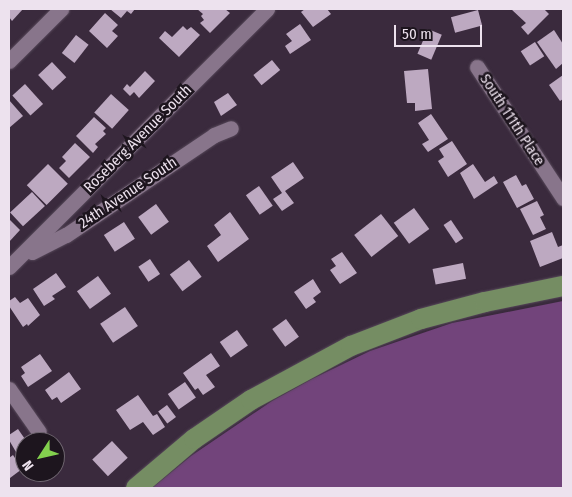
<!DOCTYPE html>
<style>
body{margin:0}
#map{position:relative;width:572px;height:497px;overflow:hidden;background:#3a2a3d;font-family:"Fira Sans Condensed",sans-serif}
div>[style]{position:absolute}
.green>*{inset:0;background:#72447b}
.building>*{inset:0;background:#bda9c1;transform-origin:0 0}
.roads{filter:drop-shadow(0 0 1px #564859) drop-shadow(0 0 1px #564859)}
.minor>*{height:15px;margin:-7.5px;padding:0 7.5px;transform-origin:7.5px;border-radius:7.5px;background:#88758b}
.major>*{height:20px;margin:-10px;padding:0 10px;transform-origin:10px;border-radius:10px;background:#758d63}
span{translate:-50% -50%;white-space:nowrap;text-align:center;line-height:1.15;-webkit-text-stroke:5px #1d151e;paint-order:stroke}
.street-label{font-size:15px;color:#ede2ee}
.frame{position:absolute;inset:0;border:10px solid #ede2ee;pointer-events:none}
.north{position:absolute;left:15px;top:432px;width:50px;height:50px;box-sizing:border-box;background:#1d151e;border:1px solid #706771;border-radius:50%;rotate:235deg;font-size:14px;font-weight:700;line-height:20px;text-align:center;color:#ede2ee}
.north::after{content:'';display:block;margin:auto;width:18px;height:22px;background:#83d04e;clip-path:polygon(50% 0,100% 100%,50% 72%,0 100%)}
.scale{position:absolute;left:394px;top:25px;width:88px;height:22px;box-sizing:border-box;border:2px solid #ede2ee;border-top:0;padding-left:6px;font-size:15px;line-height:18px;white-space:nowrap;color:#ede2ee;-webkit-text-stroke:4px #1d151e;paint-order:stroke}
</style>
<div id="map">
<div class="green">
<i style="clip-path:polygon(563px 301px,563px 488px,152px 488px,191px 456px,272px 401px,312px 379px,370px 351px,452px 323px)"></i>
</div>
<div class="building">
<i style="clip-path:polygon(9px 9px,23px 9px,12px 21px,9px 17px)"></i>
<i style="clip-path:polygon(110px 9px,135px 9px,131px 14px,127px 11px,121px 18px)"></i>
<i style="clip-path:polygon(197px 9px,225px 9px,230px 13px,210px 33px,200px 23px,204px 20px,201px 16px,203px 14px)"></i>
<i style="clip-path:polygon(305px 9px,327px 9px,331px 14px,313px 27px,301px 12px)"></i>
<i style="clip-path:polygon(511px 9px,544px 9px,549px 14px,528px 35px,521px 27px,526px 23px)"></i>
<i style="left:478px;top:10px;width:16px;height:28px;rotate:75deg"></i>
<i style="clip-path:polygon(105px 13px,118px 25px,112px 31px,118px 36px,107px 48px,89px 31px)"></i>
<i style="clip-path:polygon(300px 24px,311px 40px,290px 54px,285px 46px,292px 41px,286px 34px)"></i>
<i style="clip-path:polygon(183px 26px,187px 30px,191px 27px,200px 35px,179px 57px,159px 38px,165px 31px,172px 37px)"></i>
<i style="left:428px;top:29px;width:15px;height:27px;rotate:23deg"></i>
<i style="clip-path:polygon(554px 30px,563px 44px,563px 63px,556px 69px,537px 42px)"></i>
<i style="left:76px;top:35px;width:16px;height:23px;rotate:38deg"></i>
<i style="left:535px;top:42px;width:17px;height:17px;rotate:57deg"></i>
<i style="left:272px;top:60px;width:13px;height:24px;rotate:51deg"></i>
<i style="left:52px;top:62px;width:21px;height:19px;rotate:47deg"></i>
<i style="clip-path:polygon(428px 69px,432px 109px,415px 111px,415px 103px,407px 103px,404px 71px)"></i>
<i style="clip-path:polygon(145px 71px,155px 81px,139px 98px,134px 92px,130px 96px,123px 89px,127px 84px,130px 87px)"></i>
<i style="clip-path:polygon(563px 75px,563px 99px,560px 101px,549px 85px)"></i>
<i style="left:25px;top:84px;width:27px;height:17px;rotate:48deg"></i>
<i style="clip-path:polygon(228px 93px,237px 105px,221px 116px,214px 102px)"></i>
<i style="left:111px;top:94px;width:24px;height:25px;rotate:42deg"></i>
<i style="clip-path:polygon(9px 100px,23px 116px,9px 128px)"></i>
<i style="clip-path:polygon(431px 114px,448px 139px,428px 152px,422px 144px,429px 140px,418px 123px)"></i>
<i style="clip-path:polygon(94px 117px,106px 128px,103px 131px,106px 134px,95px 144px,98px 147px,93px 153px,76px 136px)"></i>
<i style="clip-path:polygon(452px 141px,467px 164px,448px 177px,438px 161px,444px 157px,439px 149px)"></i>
<i style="clip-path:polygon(75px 143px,90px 157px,69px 178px,59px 168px,66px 161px,62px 157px)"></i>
<i style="clip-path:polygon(293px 162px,304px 178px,285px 191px,294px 203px,282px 211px,273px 199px,282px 193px,271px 177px)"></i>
<i style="left:48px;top:164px;width:28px;height:30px;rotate:45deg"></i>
<i style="clip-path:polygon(473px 164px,485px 182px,494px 176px,498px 183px,474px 199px,460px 173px)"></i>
<i style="clip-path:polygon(516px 175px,522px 186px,526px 184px,534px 199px,517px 208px,503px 182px)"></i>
<i style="left:259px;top:186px;width:24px;height:16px;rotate:55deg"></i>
<i style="left:32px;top:192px;width:19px;height:30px;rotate:47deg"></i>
<i style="clip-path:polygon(537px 201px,544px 215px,540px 217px,546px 229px,533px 235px,520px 209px)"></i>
<i style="left:156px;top:204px;width:22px;height:22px;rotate:54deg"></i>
<i style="left:414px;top:208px;width:26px;height:25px;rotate:54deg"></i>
<i style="clip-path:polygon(230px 212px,249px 239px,218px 262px,207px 246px,221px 235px,214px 225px)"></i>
<i style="left:381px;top:214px;width:28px;height:34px;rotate:52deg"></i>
<i style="clip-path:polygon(9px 219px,20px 230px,9px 242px)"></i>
<i style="left:451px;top:220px;width:22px;height:9px;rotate:56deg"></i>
<i style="left:124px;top:222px;width:20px;height:24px;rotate:57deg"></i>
<i style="clip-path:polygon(552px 232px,558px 247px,563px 245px,563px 258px,540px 267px,530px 241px)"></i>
<i style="clip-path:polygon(342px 252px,357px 273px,340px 284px,330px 270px,336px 266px,331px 259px)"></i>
<i style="left:150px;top:259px;width:18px;height:14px;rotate:56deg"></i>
<i style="left:189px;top:260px;width:21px;height:24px;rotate:53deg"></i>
<i style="left:463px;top:263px;width:16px;height:31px;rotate:79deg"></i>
<i style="clip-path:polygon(56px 273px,66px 287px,52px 296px,55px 299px,44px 306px,33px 289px)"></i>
<i style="left:98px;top:276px;width:22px;height:26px;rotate:54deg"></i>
<i style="clip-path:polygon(313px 279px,321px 292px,313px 298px,316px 302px,306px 309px,294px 292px)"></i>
<i style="clip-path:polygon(15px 297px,20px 303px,28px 298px,40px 315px,28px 326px,27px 324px,23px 327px,9px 306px,9px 301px)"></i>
<i style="left:125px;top:307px;width:23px;height:30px;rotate:56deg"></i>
<i style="left:286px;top:319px;width:22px;height:17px;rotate:54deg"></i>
<i style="left:237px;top:330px;width:19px;height:21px;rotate:55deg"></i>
<i style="clip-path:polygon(211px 353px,220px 366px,206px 375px,215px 387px,203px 395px,198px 388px,195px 390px,183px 373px)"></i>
<i style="clip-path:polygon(40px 354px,52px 371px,28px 387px,21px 376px,25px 373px,21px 367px)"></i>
<i style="clip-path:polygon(69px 372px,81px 389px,61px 403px,57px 397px,52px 400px,45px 390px)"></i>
<i style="left:185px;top:382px;width:19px;height:21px;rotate:55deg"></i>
<i style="clip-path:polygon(138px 395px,153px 416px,157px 414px,165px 427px,153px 435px,143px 422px,130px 430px,116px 410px)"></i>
<i style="left:167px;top:405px;width:15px;height:11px;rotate:53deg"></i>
<i style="clip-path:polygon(18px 429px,27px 442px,16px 452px,9px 440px,9px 435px)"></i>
<i style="left:112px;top:441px;width:23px;height:27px;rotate:47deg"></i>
<i style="clip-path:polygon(13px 455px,22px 469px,10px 478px,9px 458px)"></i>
</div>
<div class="roads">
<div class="minor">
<i style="left:9px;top:61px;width:74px;rotate:-45deg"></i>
<i style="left:477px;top:67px;width:157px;rotate:56.7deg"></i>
<i style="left:32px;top:252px;width:38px;rotate:-27deg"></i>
<i style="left:66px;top:235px;width:179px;rotate:-34deg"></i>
<i style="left:214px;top:135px;width:18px;rotate:-22deg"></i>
<i style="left:9px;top:267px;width:365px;rotate:-45deg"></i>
<i style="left:9px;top:389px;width:52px;rotate:55.1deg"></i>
</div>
<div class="major">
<i style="left:136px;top:488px;width:76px;rotate:-40.2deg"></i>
<i style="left:194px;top:439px;width:69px;rotate:-34.4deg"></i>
<i style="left:251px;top:400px;width:114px;rotate:-28.4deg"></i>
<i style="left:351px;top:346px;width:75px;rotate:-21.1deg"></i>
<i style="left:421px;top:319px;width:66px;rotate:-14.9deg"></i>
<i style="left:485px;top:302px;width:80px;rotate:-11.6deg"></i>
</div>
</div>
<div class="street-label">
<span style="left:512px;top:120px;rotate:57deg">South 111th Place</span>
<span style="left:138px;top:139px;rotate:-45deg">Roseberg Avenue South</span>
<span style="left:128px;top:193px;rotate:-34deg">24th Avenue South</span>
</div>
<div class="frame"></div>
<div class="north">N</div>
<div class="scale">50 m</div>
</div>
